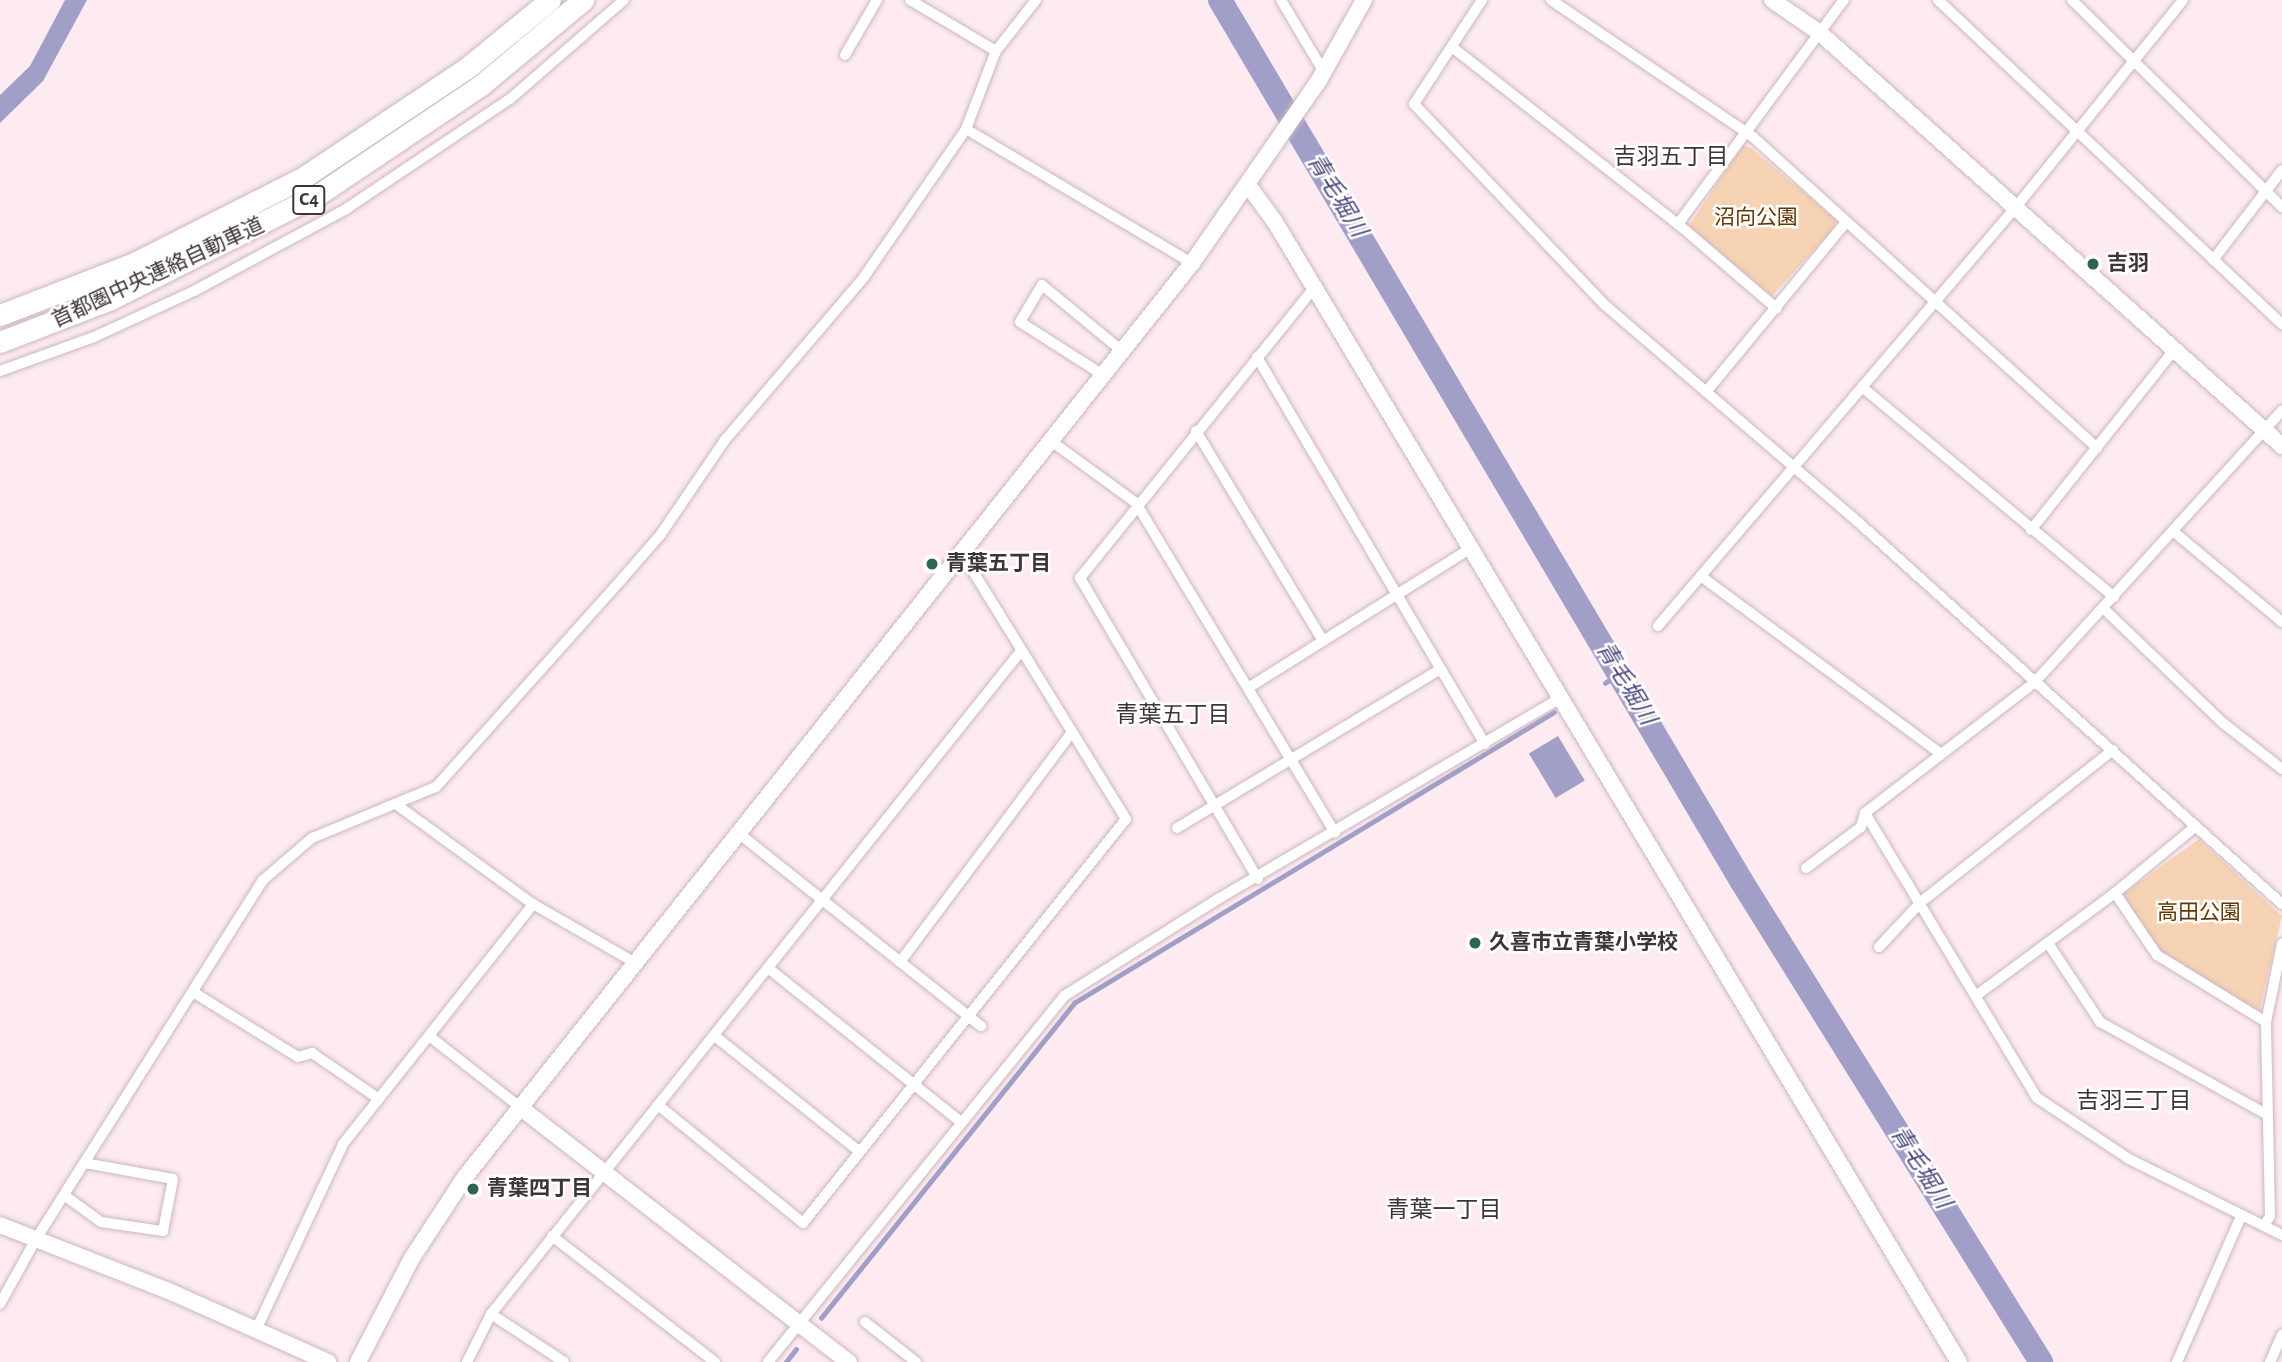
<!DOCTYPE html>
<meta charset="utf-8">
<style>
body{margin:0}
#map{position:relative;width:2282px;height:1362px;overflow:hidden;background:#fdebf1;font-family:"Alegreya Sans","Noto Sans JP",sans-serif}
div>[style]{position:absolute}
.green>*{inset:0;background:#f6d3b4}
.water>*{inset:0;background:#a19fc7;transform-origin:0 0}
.stream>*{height:4.5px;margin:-2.25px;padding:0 2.25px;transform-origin:2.25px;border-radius:2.25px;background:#a19fc7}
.river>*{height:24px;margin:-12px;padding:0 12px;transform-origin:12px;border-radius:12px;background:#a19fc7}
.roads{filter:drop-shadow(0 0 2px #ccb6be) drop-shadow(0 0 2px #ccb6be)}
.street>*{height:10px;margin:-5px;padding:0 5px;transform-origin:5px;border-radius:5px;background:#fff}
.secondary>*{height:16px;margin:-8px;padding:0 8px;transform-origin:8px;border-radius:8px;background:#fff}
.highway>*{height:21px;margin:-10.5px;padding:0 10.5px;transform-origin:10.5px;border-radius:10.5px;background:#fff}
.dots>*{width:19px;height:19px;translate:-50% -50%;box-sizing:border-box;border:4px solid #fff;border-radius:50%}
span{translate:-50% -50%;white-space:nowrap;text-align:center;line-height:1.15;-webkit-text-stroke:5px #fff;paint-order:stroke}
.shield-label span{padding:2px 5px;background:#fff;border:2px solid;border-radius:5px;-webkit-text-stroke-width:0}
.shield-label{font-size:19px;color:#3d3437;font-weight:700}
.park-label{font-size:21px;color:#653802}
.poi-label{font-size:21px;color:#3d3437;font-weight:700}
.left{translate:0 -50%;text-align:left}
.street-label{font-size:21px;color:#3d3437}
.neighbourhood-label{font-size:23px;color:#3d3437}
.water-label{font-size:23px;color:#4c467c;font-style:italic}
</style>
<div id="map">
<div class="green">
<i style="clip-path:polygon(1742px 146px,1750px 147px,1835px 219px,1835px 227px,1772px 296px,1689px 226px)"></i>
<i style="clip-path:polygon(2199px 839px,2282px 916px,2259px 1012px,2159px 952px,2123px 894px)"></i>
</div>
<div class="water">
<i style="clip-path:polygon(65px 0,87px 0,43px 81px,0 123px,0 95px,30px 66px)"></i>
<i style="left:1558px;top:736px;width:52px;height:34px;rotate:59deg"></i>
</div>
<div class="stream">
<i style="left:1605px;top:683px;width:17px;rotate:-33deg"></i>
<i style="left:821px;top:1318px;width:404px;rotate:-51.2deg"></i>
<i style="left:1074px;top:1003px;width:561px;rotate:-31.23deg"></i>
<i style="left:786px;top:1362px;width:16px;rotate:-52deg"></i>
</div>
<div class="river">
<i style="left:1220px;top:0;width:1025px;rotate:59.38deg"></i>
<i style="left:1742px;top:882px;width:566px;rotate:58.08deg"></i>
</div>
<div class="roads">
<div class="street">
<i style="left:910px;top:0;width:100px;rotate:30.7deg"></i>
<i style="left:1281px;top:0;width:84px;rotate:59.2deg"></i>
<i style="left:1482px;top:0;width:124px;rotate:123.2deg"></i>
<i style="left:1414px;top:104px;width:279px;rotate:46.5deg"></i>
<i style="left:1606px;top:306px;width:332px;rotate:40.6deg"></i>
<i style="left:1858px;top:522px;width:571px;rotate:42.02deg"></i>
<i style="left:1551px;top:0;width:244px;rotate:34.1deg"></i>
<i style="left:1753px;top:137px;width:464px;rotate:42.1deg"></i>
<i style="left:1938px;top:0;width:473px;rotate:43.3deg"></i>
<i style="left:2072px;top:0;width:295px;rotate:44.6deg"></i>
<i style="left:1452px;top:47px;width:287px;rotate:38.1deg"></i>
<i style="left:1678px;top:224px;width:130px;rotate:40.6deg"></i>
<i style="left:845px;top:55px;width:64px;rotate:-59.8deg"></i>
<i style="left:966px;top:129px;width:263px;rotate:30.7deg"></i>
<i style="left:1678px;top:224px;width:279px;rotate:-53.5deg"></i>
<i style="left:2213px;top:260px;width:113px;rotate:-52.5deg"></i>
<i style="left:1257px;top:357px;width:449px;rotate:59.5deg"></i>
<i style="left:0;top:371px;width:100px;rotate:-19.9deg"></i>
<i style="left:94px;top:337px;width:110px;rotate:-24.7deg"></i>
<i style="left:194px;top:291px;width:173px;rotate:-28.3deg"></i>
<i style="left:346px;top:209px;width:197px;rotate:-33.9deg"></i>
<i style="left:510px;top:99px;width:151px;rotate:-41deg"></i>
<i style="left:1103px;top:375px;width:98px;rotate:-147.4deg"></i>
<i style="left:1020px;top:322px;width:43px;rotate:-59.3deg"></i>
<i style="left:1042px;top:285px;width:104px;rotate:39.5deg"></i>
<i style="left:1862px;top:387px;width:328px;rotate:39.8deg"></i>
<i style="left:1706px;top:392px;width:220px;rotate:-50.5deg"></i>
<i style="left:1196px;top:431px;width:245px;rotate:58.8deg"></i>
<i style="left:1051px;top:441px;width:105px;rotate:36.1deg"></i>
<i style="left:1136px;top:503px;width:385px;rotate:58.9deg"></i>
<i style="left:2031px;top:530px;width:231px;rotate:-51.5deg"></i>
<i style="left:2174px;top:532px;width:141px;rotate:39.8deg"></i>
<i style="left:1702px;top:577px;width:297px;rotate:36.5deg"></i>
<i style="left:2104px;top:609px;width:165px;rotate:43.8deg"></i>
<i style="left:2223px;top:723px;width:75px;rotate:37.9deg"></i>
<i style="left:1658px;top:626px;width:551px;rotate:-49.49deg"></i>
<i style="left:2016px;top:207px;width:266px;rotate:-51.1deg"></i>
<i style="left:1248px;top:688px;width:263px;rotate:-32.1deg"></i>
<i style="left:397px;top:805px;width:168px;rotate:36.1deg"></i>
<i style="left:533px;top:904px;width:116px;rotate:29.9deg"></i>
<i style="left:1865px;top:813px;width:332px;rotate:58.9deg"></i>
<i style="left:2036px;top:1097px;width:112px;rotate:33.7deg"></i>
<i style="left:2129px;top:1159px;width:171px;rotate:26.4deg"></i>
<i style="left:1177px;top:828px;width:308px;rotate:-31.1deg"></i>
<i style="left:737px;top:832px;width:312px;rotate:38.5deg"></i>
<i style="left:1806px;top:868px;width:69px;rotate:-36.7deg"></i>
<i style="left:1861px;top:827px;width:15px;rotate:-74deg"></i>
<i style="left:1865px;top:813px;width:215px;rotate:-37.6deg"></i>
<i style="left:2035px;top:682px;width:367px;rotate:-47.7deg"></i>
<i style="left:1258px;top:879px;width:350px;rotate:-120.6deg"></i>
<i style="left:1080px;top:578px;width:373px;rotate:-51.1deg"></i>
<i style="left:2115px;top:893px;width:75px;rotate:55.9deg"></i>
<i style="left:2157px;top:955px;width:128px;rotate:31.6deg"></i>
<i style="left:2048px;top:943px;width:95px;rotate:56.6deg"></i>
<i style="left:2100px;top:1022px;width:190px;rotate:29deg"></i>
<i style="left:1879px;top:947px;width:62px;rotate:-47deg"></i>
<i style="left:1921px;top:902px;width:245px;rotate:-38.4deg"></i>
<i style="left:900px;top:962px;width:287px;rotate:-53.2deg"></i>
<i style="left:768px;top:968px;width:246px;rotate:38.6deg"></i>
<i style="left:193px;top:992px;width:123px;rotate:31.8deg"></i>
<i style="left:298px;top:1057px;width:15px;rotate:-16deg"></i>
<i style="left:312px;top:1053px;width:81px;rotate:34.5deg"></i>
<i style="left:1977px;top:995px;width:172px;rotate:-36.5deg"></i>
<i style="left:2115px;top:893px;width:105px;rotate:-39.6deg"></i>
<i style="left:429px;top:1036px;width:117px;rotate:38deg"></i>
<i style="left:716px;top:1037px;width:184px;rotate:38.6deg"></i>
<i style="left:658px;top:1105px;width:187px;rotate:39.1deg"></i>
<i style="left:803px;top:1223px;width:517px;rotate:-51.36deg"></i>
<i style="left:1126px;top:819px;width:299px;rotate:-121.7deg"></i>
<i style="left:64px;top:1195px;width:46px;rotate:36.1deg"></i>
<i style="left:101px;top:1222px;width:63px;rotate:8.3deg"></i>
<i style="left:163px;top:1231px;width:53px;rotate:-79.1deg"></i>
<i style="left:173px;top:1179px;width:89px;rotate:-169.7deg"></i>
<i style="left:2264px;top:1226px;width:12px;rotate:-59deg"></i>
<i style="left:2270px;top:1216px;width:194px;rotate:-91.2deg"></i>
<i style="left:2266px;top:1022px;width:80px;rotate:-78.4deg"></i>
<i style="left:552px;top:1236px;width:206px;rotate:37.7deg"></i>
<i style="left:0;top:1304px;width:74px;rotate:-61deg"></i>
<i style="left:36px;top:1239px;width:425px;rotate:-57.7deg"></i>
<i style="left:263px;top:880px;width:65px;rotate:-40.6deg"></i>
<i style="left:312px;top:838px;width:134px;rotate:-22.4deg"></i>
<i style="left:436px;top:787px;width:279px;rotate:-48.2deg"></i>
<i style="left:622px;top:579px;width:60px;rotate:-49.1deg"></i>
<i style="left:661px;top:534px;width:114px;rotate:-55.8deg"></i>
<i style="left:725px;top:440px;width:214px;rotate:-49.5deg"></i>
<i style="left:864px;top:277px;width:180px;rotate:-55.4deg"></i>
<i style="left:966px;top:129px;width:84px;rotate:-69deg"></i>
<i style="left:996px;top:51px;width:65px;rotate:-51.9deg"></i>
<i style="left:491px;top:1314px;width:87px;rotate:33.3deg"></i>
<i style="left:865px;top:1322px;width:65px;rotate:38.1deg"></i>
<i style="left:256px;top:1330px;width:205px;rotate:-64.9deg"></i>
<i style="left:343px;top:1144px;width:306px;rotate:-51.6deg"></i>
<i style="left:467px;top:1362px;width:54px;rotate:-63.4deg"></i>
<i style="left:491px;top:1314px;width:849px;rotate:-51.36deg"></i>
<i style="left:768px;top:1362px;width:471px;rotate:-51deg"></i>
<i style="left:1064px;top:996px;width:182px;rotate:-32.2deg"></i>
<i style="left:1218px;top:899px;width:399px;rotate:-30.4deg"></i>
<i style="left:2177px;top:1362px;width:159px;rotate:-66.3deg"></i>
<i style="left:2270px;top:1362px;width:30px;rotate:-66deg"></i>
</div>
<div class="secondary">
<i style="left:1772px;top:0;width:58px;rotate:34.5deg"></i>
<i style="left:1820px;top:33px;width:620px;rotate:41.79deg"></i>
<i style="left:1248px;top:185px;width:46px;rotate:53.9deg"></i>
<i style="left:1275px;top:222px;width:1329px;rotate:59.04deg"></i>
<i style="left:521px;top:1108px;width:415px;rotate:37.8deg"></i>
<i style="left:0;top:1225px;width:184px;rotate:21.4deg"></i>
<i style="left:171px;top:1292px;width:172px;rotate:24deg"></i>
<i style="left:358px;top:1362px;width:117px;rotate:-62.6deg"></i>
<i style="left:412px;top:1258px;width:97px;rotate:-56.8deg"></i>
<i style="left:465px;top:1177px;width:1168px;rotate:-51.5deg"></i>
<i style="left:1192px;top:263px;width:221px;rotate:-55.2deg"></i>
<i style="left:1318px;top:82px;width:94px;rotate:-60.7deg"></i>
</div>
<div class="highway">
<i style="left:0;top:315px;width:144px;rotate:-21.2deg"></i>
<i style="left:134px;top:263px;width:191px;rotate:-26.8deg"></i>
<i style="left:304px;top:177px;width:196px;rotate:-33.8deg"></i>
<i style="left:467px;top:68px;width:107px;rotate:-39.3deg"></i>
<i style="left:0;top:342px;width:119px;rotate:-21.2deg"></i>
<i style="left:111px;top:299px;width:233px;rotate:-26.8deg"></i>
<i style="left:319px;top:194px;width:195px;rotate:-33.9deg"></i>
<i style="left:481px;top:85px;width:133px;rotate:-39.8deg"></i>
</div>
</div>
<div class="dots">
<i style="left:2093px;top:264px;background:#2d654d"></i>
<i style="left:932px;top:564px;background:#2d654d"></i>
<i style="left:1475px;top:943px;background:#2d654d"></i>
<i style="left:473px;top:1189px;background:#2d654d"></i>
</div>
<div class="shield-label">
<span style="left:309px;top:200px">C4</span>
</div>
<div class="park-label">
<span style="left:1756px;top:218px">沼向公園</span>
<span style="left:2199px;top:913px">高田公園</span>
</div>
<div class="poi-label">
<span class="left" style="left:2107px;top:264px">吉羽</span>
<span class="left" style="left:946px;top:564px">青葉五丁目</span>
<span class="left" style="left:1489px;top:943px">久喜市立青葉小学校</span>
<span class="left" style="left:487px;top:1189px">青葉四丁目</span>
</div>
<div class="street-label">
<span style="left:158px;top:273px;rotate:-25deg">首都圏中央連絡自動車道</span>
</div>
<div class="neighbourhood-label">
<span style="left:1671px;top:158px">吉羽五丁目</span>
<span style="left:1173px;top:716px">青葉五丁目</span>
<span style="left:2134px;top:1102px">吉羽三丁目</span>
<span style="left:1444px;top:1211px">青葉一丁目</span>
</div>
<div class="water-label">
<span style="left:1336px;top:196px;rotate:59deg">青毛堀川</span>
<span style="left:1625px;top:684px;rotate:59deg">青毛堀川</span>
<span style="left:1920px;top:1168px;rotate:58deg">青毛堀川</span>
</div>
</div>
